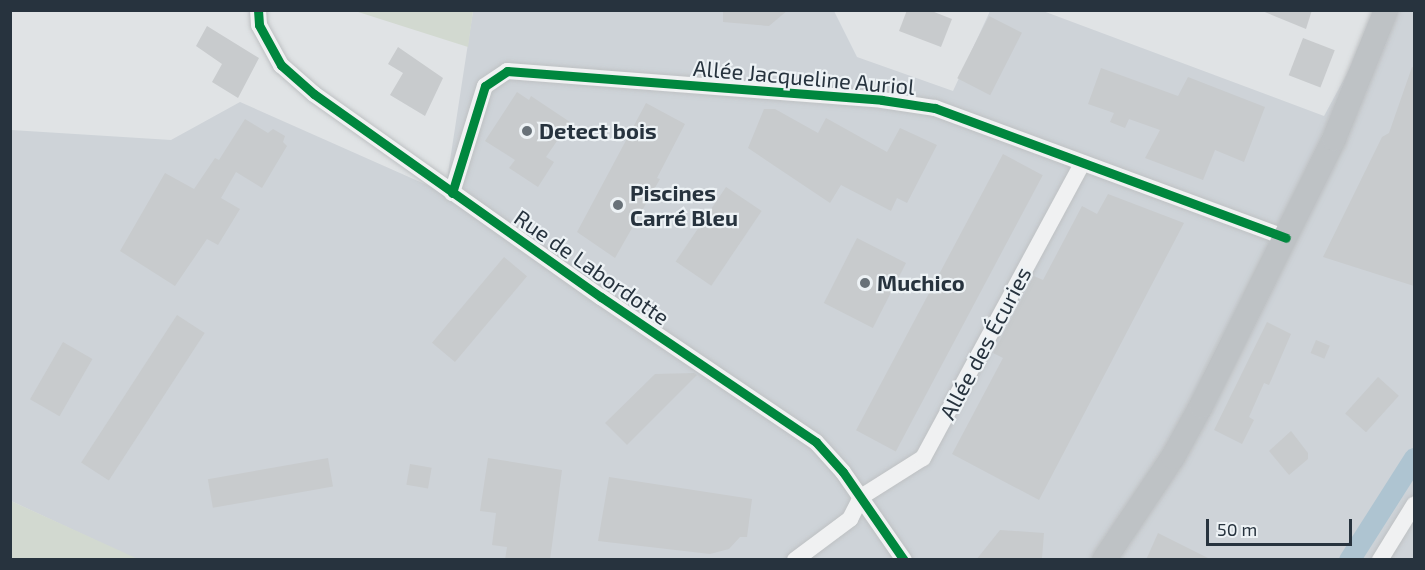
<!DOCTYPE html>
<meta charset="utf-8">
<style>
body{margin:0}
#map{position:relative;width:1425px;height:570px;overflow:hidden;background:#e0e3e5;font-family:"Exo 2",sans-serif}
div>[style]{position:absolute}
.built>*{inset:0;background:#ced3d8}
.green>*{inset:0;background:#d2d9d0}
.canal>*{height:21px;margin:-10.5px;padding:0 10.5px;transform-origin:10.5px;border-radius:10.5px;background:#aec4d1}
.building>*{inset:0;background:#c8cbcd;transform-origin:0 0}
.roads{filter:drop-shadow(0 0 2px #bec1c3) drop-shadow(0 0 2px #bec1c3)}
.street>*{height:16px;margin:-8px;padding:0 8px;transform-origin:8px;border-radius:8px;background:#f0f1f2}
.secondary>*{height:24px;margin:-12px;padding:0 12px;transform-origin:12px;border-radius:12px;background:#bec2c5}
.cycleway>*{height:9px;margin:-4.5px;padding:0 4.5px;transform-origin:4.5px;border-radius:4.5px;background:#00873e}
.dots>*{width:16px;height:16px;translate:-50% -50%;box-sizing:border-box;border:3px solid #edf2f5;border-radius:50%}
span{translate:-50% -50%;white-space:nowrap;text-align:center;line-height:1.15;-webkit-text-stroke:4.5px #edf2f5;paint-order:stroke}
.street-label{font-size:22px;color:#27333e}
.poi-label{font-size:22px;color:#27333e;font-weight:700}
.left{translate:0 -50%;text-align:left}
.frame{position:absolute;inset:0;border:12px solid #27333e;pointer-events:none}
.scale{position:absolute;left:1206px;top:519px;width:146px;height:27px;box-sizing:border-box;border:3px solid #27333e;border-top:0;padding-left:8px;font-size:18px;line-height:21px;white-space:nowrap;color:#27333e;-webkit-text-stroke:4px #edf2f5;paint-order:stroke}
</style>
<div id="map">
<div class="built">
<i style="clip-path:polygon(473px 11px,834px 11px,857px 57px,953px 91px,990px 11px,1043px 11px,1324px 116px,1381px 11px,1414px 11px,1414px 559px,138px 560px,11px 501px,11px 130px,171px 140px,240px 102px,445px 193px)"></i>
</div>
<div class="green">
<i style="clip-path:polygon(355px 11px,473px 11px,468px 47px)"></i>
<i style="clip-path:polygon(11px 501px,138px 559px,11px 559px)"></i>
</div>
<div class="canal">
<i style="left:1349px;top:560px;width:121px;rotate:-57.5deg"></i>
</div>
<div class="building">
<i style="clip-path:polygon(723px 10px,788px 10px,769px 26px,723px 22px)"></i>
<i style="clip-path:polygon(907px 10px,929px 10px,952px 19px,941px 47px,899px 31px)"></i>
<i style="clip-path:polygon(1260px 10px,1312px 10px,1306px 29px)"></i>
<i style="left:989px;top:16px;width:37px;height:70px;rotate:27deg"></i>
<i style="clip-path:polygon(207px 26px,259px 58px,238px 98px,212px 82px,222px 64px,196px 46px)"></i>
<i style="left:1303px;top:38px;width:34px;height:40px;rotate:21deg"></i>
<i style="clip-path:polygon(398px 47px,443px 78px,425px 116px,390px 95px,403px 73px,388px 64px)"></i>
<i style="clip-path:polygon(1412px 67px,1414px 68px,1414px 286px,1323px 257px,1382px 137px,1389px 133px)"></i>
<i style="clip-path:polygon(1101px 68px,1178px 96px,1188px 77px,1265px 107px,1244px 162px,1215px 150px,1203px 180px,1145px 158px,1160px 130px,1129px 119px,1125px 128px,1110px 122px,1114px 113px,1088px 104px)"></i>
<i style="clip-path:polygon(517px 92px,529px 100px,531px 96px,570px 122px,546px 157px,554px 162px,538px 187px,509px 168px,515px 160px,485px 141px)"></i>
<i style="clip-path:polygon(646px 103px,685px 124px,657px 178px,660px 179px,615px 258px,577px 232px)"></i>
<i style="clip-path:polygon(764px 109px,775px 109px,818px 133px,826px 118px,887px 152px,900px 128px,937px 145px,907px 203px,897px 198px,891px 211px,841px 185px,830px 203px,748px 148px)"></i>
<i style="clip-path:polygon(245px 119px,268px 133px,273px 129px,285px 136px,283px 142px,287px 146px,262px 188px,236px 172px,221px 198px,240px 209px,218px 245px,207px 239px,175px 286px,120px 251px,165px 173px,194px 189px,215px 158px,219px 160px)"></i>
<i style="left:1003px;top:154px;width:45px;height:313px;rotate:28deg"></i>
<i style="left:726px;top:187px;width:43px;height:90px;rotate:34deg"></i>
<i style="clip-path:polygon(1108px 194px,1184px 223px,1039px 500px,952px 454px,1003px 358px,993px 353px,1034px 276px,1043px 280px,1082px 206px,1097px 214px)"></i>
<i style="left:857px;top:238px;width:55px;height:73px;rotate:27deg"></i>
<i style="left:504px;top:257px;width:30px;height:112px;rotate:40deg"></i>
<i style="left:177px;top:315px;width:33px;height:176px;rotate:33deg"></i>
<i style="clip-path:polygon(1267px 322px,1291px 334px,1269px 385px,1264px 383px,1249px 417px,1254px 420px,1242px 444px,1214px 430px)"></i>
<i style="left:1316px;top:340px;width:15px;height:14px;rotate:23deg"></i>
<i style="left:63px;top:342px;width:34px;height:66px;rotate:30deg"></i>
<i style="clip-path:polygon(694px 373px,697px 375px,627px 445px,605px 423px,655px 374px)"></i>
<i style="left:1378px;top:377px;width:28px;height:49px;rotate:42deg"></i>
<i style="clip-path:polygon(1291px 431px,1308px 453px,1308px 459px,1289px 475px,1269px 451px)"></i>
<i style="left:328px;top:458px;width:29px;height:122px;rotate:80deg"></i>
<i style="clip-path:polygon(488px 458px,562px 470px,550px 560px,505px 560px,507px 547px,492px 545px,496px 513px,480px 511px)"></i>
<i style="left:410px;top:464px;width:22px;height:21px;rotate:10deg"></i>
<i style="clip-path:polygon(609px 477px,752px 499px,747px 537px,740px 537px,729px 549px,710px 554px,598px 541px)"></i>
<i style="clip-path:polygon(1000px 530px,1044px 533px,1042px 558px,976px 560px)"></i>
<i style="clip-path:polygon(1158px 533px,1212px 560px,1146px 560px)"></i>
</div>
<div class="roads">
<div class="street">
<i style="left:258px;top:10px;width:15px;rotate:86deg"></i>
<i style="left:259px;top:25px;width:46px;rotate:61.2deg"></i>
<i style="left:281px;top:65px;width:44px;rotate:41.3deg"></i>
<i style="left:314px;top:94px;width:352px;rotate:35.3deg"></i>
<i style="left:601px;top:297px;width:259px;rotate:34deg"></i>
<i style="left:816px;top:442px;width:40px;rotate:48deg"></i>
<i style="left:843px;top:472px;width:107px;rotate:55.3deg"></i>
<i style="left:452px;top:193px;width:112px;rotate:-72.9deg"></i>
<i style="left:485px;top:86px;width:27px;rotate:-34deg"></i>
<i style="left:507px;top:71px;width:376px;rotate:4.4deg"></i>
<i style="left:882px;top:100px;width:54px;rotate:8.6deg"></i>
<i style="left:935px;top:108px;width:374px;rotate:20.3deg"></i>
<i style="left:861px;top:497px;width:73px;rotate:-32.2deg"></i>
<i style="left:923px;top:458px;width:334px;rotate:-61.6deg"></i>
<i style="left:795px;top:560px;width:69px;rotate:-36.7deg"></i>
<i style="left:850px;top:519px;width:25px;rotate:-63deg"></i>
<i style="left:1380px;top:560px;width:65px;rotate:-58.3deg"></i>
</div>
<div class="secondary">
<i style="left:1104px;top:560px;width:124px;rotate:-56.2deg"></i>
<i style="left:1173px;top:457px;width:58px;rotate:-61.2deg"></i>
<i style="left:1201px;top:406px;width:298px;rotate:-63.5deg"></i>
<i style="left:1334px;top:139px;width:139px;rotate:-68deg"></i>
</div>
</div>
<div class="cycleway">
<i style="left:258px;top:10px;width:15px;rotate:86deg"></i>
<i style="left:259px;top:25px;width:46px;rotate:61.2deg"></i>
<i style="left:281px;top:65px;width:44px;rotate:41.3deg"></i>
<i style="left:314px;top:94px;width:352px;rotate:35.3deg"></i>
<i style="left:601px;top:297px;width:259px;rotate:34deg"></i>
<i style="left:816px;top:442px;width:40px;rotate:48deg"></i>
<i style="left:843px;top:472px;width:107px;rotate:55.3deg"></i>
<i style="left:452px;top:193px;width:112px;rotate:-72.9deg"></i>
<i style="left:485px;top:86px;width:27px;rotate:-34deg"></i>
<i style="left:507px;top:71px;width:376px;rotate:4.4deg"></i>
<i style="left:882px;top:100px;width:54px;rotate:8.6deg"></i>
<i style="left:935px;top:108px;width:374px;rotate:20.3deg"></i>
</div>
<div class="dots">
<i style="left:527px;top:131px;background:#687178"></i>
<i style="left:618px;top:205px;background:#687178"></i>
<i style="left:865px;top:283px;background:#687178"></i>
</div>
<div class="street-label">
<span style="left:804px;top:77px;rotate:5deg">Allée Jacqueline Auriol</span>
<span style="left:592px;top:267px;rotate:35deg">Rue de Labordotte</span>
<span style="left:985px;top:343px;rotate:-62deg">Allée des Écuries</span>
</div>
<div class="poi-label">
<span class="left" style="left:539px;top:131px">Detect bois</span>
<span class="left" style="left:630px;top:205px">Piscines<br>Carré Bleu</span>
<span class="left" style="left:877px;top:283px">Muchico</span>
</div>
<div class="frame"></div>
<div class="scale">50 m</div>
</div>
